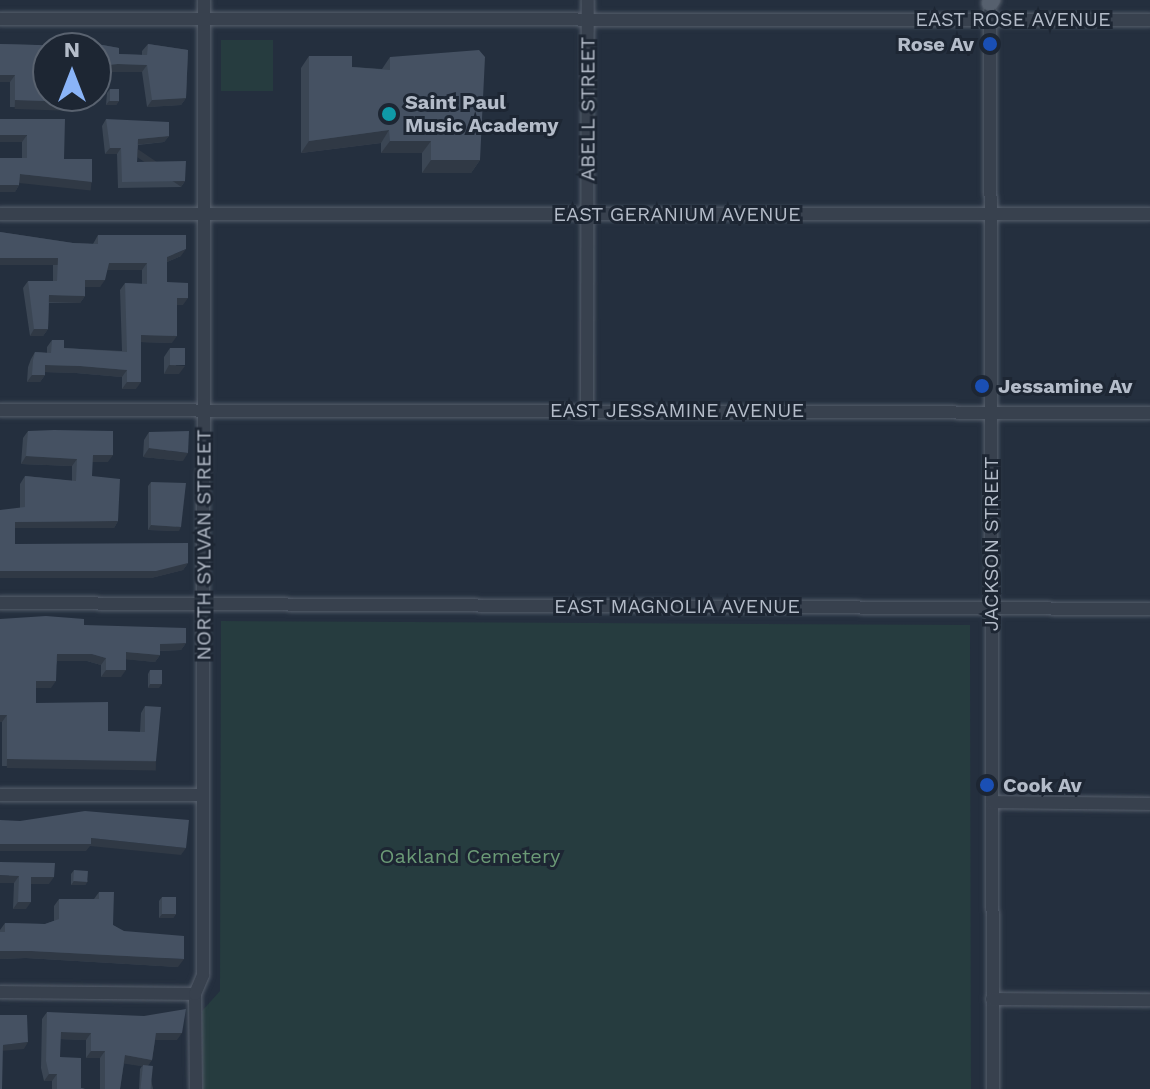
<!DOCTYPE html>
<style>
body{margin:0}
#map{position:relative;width:1150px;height:1089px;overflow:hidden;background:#242f3e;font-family:"Work Sans",sans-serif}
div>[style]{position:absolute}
.green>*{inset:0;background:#263c3f;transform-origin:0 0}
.roads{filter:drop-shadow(0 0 2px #565f6c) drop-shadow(0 0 2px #565f6c)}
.minor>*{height:12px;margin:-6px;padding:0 6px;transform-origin:6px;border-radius:6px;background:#38414e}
.major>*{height:16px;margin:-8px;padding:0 8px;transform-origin:8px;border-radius:8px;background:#56606e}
.wall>*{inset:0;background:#3b4654}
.shaded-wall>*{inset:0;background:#303945;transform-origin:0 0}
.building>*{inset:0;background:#455162;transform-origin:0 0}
.dots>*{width:22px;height:22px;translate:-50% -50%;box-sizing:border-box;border:4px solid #1d2633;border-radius:50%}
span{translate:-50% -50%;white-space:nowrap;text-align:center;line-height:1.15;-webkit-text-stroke:6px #1d2633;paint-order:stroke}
.street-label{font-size:20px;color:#b4bcc9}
.poi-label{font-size:20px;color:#b4bcc9;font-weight:700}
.right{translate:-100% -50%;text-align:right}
.left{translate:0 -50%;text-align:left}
.park-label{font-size:20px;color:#6b9a76}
.north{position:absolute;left:32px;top:32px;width:80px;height:80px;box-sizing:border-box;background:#1d2633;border:2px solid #59626f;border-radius:50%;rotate:0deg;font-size:22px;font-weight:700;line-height:32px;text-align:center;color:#b4bcc9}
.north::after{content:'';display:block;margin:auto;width:28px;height:36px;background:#8ab4f8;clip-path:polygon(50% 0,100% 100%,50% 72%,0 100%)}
</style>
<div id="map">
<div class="green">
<i style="left:221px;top:40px;width:52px;height:51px"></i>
<i style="clip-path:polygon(221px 621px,970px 625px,971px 1089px,203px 1089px,202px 1011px,220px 991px)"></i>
</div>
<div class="roads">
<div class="minor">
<i style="left:990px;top:12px;width:1077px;rotate:89.84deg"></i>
<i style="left:0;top:19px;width:1150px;rotate:0.05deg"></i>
<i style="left:0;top:214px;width:1150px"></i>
<i style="left:0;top:410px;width:1150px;rotate:0.15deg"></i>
<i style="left:587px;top:410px;width:410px;rotate:-89.9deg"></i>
<i style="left:0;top:603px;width:1150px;rotate:0.3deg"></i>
<i style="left:0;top:795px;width:202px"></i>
<i style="left:992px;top:802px;width:158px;rotate:0.7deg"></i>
<i style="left:0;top:992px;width:195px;rotate:0.6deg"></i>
<i style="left:992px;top:999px;width:158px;rotate:0.4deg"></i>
<i style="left:196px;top:1089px;width:95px;rotate:-90.6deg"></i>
<i style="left:195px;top:994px;width:21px;rotate:-67deg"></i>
<i style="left:203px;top:975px;width:975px;rotate:-89.94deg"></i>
</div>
<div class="major">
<i style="left:990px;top:3px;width:4px;rotate:-56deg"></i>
</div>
</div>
<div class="wall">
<i style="clip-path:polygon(75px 40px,119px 48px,119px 54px,142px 55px,142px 51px,148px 44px,188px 50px,186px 98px,181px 105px,147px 107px,142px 72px,113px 72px,96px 73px,96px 48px,48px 48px,48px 96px,82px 96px,81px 102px,76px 109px,10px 107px,10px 82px,0 82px,0 44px,71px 46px)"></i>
<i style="clip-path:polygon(309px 56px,352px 67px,382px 69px,390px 57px,480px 160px,471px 173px,422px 173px,422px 153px,381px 153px,381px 143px,301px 153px,301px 68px)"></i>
<i style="clip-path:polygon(110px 89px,119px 101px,116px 105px,106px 105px,107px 93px)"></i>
<i style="clip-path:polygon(0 119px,64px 159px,92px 182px,87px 189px,19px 182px,19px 185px,15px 192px,22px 158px,22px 142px,0 142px)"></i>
<i style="clip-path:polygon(106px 119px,169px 136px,164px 142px,138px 145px,137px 162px,185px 181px,181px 187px,118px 188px,117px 154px,105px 154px,102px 126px)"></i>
<i style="clip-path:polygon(0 232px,73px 243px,93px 244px,98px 235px,181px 256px,167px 262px,167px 282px,183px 305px,177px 305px,172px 343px,141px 342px,136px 389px,122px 389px,122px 377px,76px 373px,45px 372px,45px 375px,40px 382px,27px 382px,28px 367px,31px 359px,35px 352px,47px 353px,47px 347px,52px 340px,64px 348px,122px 351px,120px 290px,125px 283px,142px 284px,142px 270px,107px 270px,100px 287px,85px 287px,85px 296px,80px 303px,49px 303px,48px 329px,43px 336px,30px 336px,23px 288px,28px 281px,53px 281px,53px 265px,0 265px)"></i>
<i style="clip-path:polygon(170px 348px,179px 374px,164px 374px,164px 357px)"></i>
<i style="clip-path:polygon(28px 431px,108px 462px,92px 462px,92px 476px,118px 521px,114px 528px,15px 528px,15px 544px,188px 563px,183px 570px,151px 578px,0 578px,20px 508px,20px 484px,25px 476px,72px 481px,72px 466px,21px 464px,23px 438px)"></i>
<i style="clip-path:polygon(149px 432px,183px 461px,143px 457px,144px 440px)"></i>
<i style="clip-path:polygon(151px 482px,179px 531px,148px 530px,148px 486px)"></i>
<i style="clip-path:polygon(84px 625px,186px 643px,181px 650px,160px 651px,160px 655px,155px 662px,126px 659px,121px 677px,101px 677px,101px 665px,87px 661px,57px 661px,51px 688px,36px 688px,36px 703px,108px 731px,140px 732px,141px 713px,145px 706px,156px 761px,152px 768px,2px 766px,2px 722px,0 722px)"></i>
<i style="clip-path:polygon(150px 670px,159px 688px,148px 688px,148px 674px)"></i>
<i style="clip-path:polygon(0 862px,49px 884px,31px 884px,26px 909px,13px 909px,14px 883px)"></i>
<i style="clip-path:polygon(74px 870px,88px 881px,85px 885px,71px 885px,71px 874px)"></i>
<i style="clip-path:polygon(99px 892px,113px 925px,178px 967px,26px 958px,0 959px,0 930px,5px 923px,45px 924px,54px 921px,54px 906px,59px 899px,94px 899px)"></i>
<i style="clip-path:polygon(162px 897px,176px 914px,173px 918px,159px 918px,159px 901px)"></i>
<i style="clip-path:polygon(47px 1012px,177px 1040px,155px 1040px,152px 1060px,148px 1065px,153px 1089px,139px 1089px,140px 1069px,142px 1066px,124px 1063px,120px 1089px,100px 1089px,100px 1058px,86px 1058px,86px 1040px,60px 1039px,60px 1057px,81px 1088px,85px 1089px,52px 1089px,52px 1081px,44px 1081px,41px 1068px,42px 1019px)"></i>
</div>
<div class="shaded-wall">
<i style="clip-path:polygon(118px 64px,147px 65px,142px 72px,113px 72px,96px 73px,96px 66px)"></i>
<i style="clip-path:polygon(0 75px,15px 75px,10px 82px,0 82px)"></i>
<i style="clip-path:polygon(186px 98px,181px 105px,147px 107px,152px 100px)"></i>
<i style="left:15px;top:100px;width:66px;height:9px;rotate:2deg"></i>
<i style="clip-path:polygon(109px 101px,119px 101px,116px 105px,106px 105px)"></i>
<i style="clip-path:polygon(389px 130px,381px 143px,301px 153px,309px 141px)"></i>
<i style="clip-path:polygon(0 135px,27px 135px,22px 142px,0 142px)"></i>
<i style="clip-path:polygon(169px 136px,164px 142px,133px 145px,138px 139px)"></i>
<i style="clip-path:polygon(390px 141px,431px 141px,422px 153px,381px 153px)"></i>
<i style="clip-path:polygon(110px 148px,121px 148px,117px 154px,105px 154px)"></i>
<i style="clip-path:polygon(431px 160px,480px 160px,471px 173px,422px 173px)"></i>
<i style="left:20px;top:174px;width:72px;height:9px;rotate:6deg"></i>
<i style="left:185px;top:181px;width:7px;height:63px;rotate:124deg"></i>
<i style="clip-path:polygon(0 185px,19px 185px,15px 192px,0 192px)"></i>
<i style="clip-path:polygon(186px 249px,181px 256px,162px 264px,167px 257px)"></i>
<i style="left:0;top:258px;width:58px;height:7px"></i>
<i style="clip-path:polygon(109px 263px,147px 263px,142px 270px,104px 270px)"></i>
<i style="clip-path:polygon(85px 280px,105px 280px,100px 287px,80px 287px)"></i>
<i style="clip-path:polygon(49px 295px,85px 296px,80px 303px,44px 302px)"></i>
<i style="clip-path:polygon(177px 298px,188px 298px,183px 305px,172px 305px)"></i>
<i style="clip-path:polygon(34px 329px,48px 329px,43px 336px,30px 336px)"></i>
<i style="clip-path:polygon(141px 335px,177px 336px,172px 343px,136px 342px)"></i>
<i style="clip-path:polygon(45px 365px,80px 366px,127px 370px,122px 377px,76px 373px,40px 372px)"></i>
<i style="clip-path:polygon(169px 365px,185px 366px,179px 374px,164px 374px)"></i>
<i style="clip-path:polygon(32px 375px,45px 375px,40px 382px,27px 382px)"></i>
<i style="clip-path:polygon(127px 382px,141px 382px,136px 389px,122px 389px)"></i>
<i style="clip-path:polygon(149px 448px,188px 453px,183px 461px,143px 457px)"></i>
<i style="clip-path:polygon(93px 455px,113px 455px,108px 462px,88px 462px)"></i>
<i style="clip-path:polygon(26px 456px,77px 459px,72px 466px,21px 464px)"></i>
<i style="clip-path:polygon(118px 521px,114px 528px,10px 528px,15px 522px)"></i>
<i style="clip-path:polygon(151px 525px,181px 527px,179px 531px,148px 530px)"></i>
<i style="clip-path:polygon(188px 563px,183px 570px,151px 578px,0 578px,0 571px)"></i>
<i style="clip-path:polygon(186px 643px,181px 650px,155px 651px,160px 644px)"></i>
<i style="clip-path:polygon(126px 652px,160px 655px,155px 662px,122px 659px)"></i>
<i style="clip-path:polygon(57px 654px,92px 654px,106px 658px,101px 665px,87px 661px,52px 661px)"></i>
<i style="clip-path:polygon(106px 670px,126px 670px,121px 677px,101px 677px)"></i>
<i style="clip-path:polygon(36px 681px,56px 681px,51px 688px,32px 688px)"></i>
<i style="clip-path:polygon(150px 684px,162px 684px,159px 688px,148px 688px)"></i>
<i style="clip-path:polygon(0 715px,7px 715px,2px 722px,0 722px)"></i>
<i style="left:7px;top:759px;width:149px;height:9px;rotate:1deg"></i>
<i style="clip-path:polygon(91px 838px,186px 848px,181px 855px,90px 846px,86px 851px,0 851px,0 844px)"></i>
<i style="clip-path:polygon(0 875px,19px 876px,14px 883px,0 883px)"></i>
<i style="clip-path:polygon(31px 877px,54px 877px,49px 884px,26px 884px)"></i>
<i style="clip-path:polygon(74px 881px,88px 881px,85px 885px,71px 885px)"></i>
<i style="clip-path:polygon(18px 902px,31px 902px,26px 909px,13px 909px)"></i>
<i style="clip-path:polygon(162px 914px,176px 914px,173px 918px,159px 918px)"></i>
<i style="clip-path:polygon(0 951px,31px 951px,184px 959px,178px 967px,26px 958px,0 959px)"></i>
<i style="clip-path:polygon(61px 1032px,91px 1033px,86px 1040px,56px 1039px)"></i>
<i style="clip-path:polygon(156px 1033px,182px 1033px,177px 1040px,151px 1040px)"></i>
<i style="clip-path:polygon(28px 1042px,24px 1049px,0 1051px,3px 1045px)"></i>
<i style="clip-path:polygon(91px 1051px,105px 1051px,100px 1058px,86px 1058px)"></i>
<i style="clip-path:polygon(125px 1055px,152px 1060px,147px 1067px,120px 1063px)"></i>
<i style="clip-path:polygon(49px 1074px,57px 1074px,52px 1081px,44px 1081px)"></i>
</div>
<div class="building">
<i style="clip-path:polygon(75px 40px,119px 48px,119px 54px,147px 55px,148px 44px,188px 50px,186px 98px,152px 100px,147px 65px,118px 64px,96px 66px,96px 48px,48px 48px,48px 96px,82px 96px,81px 102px,15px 100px,15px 75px,0 75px,0 44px,75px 46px)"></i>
<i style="clip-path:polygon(479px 50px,485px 57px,480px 160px,431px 160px,431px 141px,390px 141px,389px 130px,309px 141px,309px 56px,352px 56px,352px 67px,390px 70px,390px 57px)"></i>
<i style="left:110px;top:89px;width:9px;height:12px"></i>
<i style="clip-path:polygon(0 119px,65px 119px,64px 159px,92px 159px,92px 182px,20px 174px,19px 185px,0 185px,0 158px,27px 158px,27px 135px,0 135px)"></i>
<i style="clip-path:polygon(106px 119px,169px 122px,169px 136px,138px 139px,137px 162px,186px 161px,185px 181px,122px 182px,121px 148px,110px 148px)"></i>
<i style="clip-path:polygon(0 232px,73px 243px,98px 244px,98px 235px,186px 235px,186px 249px,167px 257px,167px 282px,188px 283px,188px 298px,177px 298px,177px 336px,141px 335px,141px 382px,127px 382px,127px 370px,80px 366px,45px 365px,45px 375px,32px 375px,33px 360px,35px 352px,51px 353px,52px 340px,64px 340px,64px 348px,127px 352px,125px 283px,147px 284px,147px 263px,109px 263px,105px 280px,85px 280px,85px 296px,49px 295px,48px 329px,34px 329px,28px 281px,57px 281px,58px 258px,0 258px)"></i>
<i style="left:170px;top:348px;width:15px;height:17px"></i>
<i style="clip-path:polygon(54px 430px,113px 431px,113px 455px,93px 455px,92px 476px,120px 479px,118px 521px,15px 522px,15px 544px,188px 543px,188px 563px,156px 571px,0 571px,0 510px,25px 507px,25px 476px,76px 481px,77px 459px,26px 456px,28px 431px)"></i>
<i style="clip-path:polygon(189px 431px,188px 453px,149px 448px,149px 432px)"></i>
<i style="clip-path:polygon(151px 482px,186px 483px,181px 527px,151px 525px)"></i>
<i style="clip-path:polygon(46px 616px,84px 619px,84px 625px,186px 628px,186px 643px,160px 644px,160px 655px,126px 652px,126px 670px,106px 670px,106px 658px,92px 654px,57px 654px,56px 681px,36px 681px,36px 703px,108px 702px,108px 731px,145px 732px,145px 706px,161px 707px,156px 761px,7px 759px,7px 715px,0 715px,0 619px)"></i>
<i style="left:150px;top:670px;width:12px;height:14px"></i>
<i style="clip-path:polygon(85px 811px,189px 820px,186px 848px,91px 838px,91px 844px,0 844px,0 820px,20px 821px)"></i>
<i style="clip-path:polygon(0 862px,55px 863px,54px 877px,31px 877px,31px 902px,18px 902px,19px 876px,0 875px)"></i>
<i style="left:74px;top:870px;width:14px;height:11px;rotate:4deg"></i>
<i style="clip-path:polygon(99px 892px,114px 892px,113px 925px,124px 931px,184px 936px,184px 959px,31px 951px,0 951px,0 932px,5px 932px,5px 923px,45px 924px,59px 919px,59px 899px,99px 899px)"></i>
<i style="left:162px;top:897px;width:14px;height:17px"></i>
<i style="clip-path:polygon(186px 1009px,182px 1033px,156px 1033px,152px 1060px,125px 1055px,120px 1089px,105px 1089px,105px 1051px,91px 1051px,91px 1033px,61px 1032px,60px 1057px,81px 1058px,81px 1088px,85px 1089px,57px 1089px,57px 1074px,49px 1074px,46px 1061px,47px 1012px,144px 1016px)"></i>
<i style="clip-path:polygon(0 1015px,27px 1015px,28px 1042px,3px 1045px,2px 1089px,0 1089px)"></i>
<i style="left:143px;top:1065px;width:10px;height:24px;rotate:6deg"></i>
</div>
<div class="dots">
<i style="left:990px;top:44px;background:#1a4fb4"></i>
<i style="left:389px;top:114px;background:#0f9aa8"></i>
<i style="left:982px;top:386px;background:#1a4fb4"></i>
<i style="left:987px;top:785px;background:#1a4fb4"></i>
</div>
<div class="street-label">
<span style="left:1013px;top:19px">EAST ROSE AVENUE</span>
<span style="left:588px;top:109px;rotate:-90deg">ABELL STREET</span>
<span style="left:677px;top:214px">EAST GERANIUM AVENUE</span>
<span style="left:677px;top:410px">EAST JESSAMINE AVENUE</span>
<span style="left:991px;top:544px;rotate:-90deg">JACKSON STREET</span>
<span style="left:204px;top:545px;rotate:-90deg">NORTH SYLVAN STREET</span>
<span style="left:677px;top:606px">EAST MAGNOLIA AVENUE</span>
</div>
<div class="poi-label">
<span class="right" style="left:974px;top:44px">Rose Av</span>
<span class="left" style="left:405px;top:114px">Saint Paul<br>Music Academy</span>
<span class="left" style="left:998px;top:386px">Jessamine Av</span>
<span class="left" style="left:1003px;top:785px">Cook Av</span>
</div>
<div class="park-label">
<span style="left:470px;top:856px">Oakland Cemetery</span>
</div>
<div class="north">N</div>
</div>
